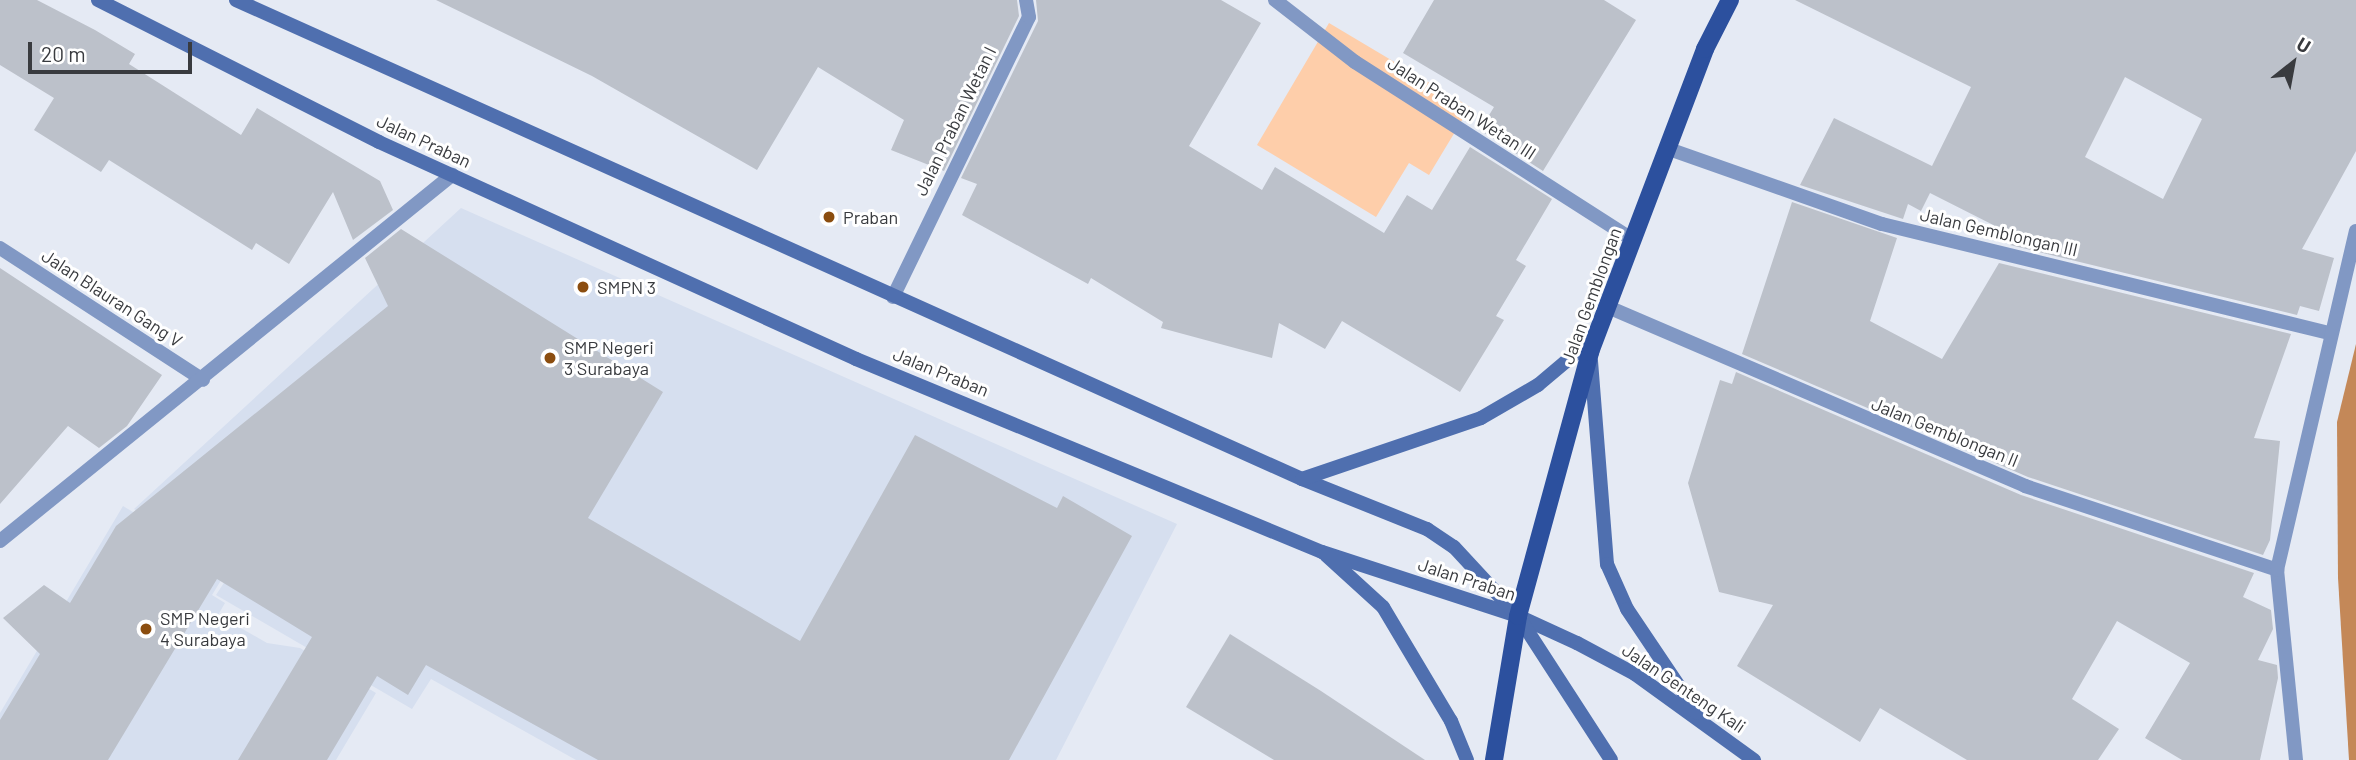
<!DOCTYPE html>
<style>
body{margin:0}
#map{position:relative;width:2356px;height:760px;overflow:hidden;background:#e5eaf4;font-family:Barlow,sans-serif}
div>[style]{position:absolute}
.built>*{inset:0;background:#d6dfef}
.green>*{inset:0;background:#feceaa}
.water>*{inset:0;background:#c48858}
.building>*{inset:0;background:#bcc1ca}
.minor>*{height:14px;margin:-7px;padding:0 7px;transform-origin:7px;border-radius:7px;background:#8198c4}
.secondary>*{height:14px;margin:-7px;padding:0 7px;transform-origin:7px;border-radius:7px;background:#4f6faf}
.primary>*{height:18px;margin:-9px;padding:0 9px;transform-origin:9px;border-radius:9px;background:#2c509e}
.dots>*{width:19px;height:19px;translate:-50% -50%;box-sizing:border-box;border:4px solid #fff;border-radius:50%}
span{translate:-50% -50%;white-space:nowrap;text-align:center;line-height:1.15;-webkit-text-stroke:6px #fff;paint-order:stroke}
.street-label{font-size:18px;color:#393b3f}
.poi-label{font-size:18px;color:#393b3f}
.left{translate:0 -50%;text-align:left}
.north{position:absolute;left:2258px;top:28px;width:70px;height:70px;-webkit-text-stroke:5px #fff;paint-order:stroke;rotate:31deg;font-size:19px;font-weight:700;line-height:28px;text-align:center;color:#393b3f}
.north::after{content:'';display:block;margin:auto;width:24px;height:32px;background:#393b3f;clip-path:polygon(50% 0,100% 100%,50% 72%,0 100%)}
.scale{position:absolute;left:28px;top:42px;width:164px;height:32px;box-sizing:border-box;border:4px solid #393b3f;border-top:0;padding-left:9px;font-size:21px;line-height:24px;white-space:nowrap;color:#393b3f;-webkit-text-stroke:5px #fff;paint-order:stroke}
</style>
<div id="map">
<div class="built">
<i style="clip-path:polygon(461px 208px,1177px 524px,1056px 760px,576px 760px,431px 679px,412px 709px,216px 595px,233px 569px,134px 509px)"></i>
<i style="clip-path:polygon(123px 506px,228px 569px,212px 595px,225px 603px,218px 615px,267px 643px,300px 648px,376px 693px,336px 760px,0 760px,0 713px)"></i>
</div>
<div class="green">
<i style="clip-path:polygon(1329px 23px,1470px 107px,1429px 175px,1409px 163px,1376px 217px,1257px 145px)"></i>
</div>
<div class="water">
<i style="clip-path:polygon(2356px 344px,2356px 760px,2349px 760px,2338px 578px,2337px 422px)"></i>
</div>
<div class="building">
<i style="clip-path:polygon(0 0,37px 0,95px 30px,135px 54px,129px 64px,241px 135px,257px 108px,380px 181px,393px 210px,353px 240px,333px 192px,289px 264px,256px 243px,252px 250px,109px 160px,101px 172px,34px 130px,54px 98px,0 65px)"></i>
<i style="clip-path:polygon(436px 0,1017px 0,1019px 16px,944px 171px,891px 150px,904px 120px,818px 67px,757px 170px,592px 76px)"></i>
<i style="clip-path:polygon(1036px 0,1221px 0,1261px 23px,1189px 146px,1262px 190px,1275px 167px,1384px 233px,1407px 195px,1432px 210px,1470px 147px,1552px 199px,1516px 260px,1526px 266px,1496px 316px,1504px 320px,1460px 392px,1342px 321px,1325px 349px,1279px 323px,1272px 358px,1161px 328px,1163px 322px,1091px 278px,1088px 284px,962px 215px,977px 184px,961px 178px,1038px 21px)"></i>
<i style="clip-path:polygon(1434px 0,1604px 0,1636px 20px,1543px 171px,1480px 130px,1494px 107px,1403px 53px)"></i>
<i style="clip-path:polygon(evenodd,1795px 0,2356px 0,2356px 151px,2302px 249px,2334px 258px,2319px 311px,2300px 306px,2297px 315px,2010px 245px,2015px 236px,1930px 193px,1921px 211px,1908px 204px,1903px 219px,1800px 185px,1834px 118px,1932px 166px,1971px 87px,1795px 0,2125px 77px,2202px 119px,2163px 199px,2085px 157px,2125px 77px)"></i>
<i style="clip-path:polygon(1792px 202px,1897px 238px,1870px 321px,1942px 359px,1999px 263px,2291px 334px,2254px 438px,2280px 441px,2270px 540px,2263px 555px,2028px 477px,1742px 354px)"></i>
<i style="clip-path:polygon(401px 229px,663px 392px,588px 518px,800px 641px,915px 435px,1057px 508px,1063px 496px,1132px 536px,1009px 760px,598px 760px,426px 665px,408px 695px,377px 676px,327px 760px,238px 760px,312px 637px,217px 579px,108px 760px,0 760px,0 720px,40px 654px,3px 618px,44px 585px,70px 603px,116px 526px,388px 306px,365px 258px)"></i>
<i style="clip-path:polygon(0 268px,162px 375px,127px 426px,99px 448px,68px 426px,0 504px)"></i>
<i style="clip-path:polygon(1736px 372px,2021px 495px,2254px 573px,2243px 597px,2271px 610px,2273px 629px,2258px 660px,2277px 665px,2278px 678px,2260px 760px,2182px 760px,2145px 738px,2190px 663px,2117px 621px,2072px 699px,2119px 729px,2098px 760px,1967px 760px,1880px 708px,1860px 742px,1737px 666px,1773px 605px,1719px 592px,1688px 483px,1720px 380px,1732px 384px)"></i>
<i style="clip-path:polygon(1230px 634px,1321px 691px,1425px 760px,1274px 760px,1186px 707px)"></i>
</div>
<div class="minor">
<i style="left:1275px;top:0;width:101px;rotate:37.8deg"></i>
<i style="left:1355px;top:62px;width:330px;rotate:32.6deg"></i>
<i style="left:1666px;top:148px;width:229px;rotate:19.4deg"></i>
<i style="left:1882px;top:224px;width:460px;rotate:13.7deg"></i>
<i style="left:0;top:248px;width:242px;rotate:33deg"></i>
<i style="left:893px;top:297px;width:311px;rotate:-64.1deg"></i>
<i style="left:1029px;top:17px;width:17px;rotate:-100deg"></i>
<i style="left:1608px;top:307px;width:454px;rotate:23.2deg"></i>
<i style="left:2025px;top:486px;width:266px;rotate:18.4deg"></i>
<i style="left:0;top:541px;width:582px;rotate:-39deg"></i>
<i style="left:2296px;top:760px;width:191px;rotate:-95.7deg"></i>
<i style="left:2277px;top:570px;width:348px;rotate:-76.9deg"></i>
</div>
<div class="secondary">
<i style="left:98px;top:0;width:315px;rotate:26.8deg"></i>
<i style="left:379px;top:142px;width:524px;rotate:24.46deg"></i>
<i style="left:856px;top:359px;width:504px;rotate:22.5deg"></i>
<i style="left:1322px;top:552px;width:206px;rotate:18.1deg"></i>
<i style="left:1518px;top:616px;width:65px;rotate:24.6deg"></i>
<i style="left:1577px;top:643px;width:66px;rotate:28.1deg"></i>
<i style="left:1635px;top:674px;width:147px;rotate:35.9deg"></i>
<i style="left:236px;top:0;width:1169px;rotate:24.2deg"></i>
<i style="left:1302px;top:479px;width:135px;rotate:21.8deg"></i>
<i style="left:1427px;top:529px;width:32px;rotate:34deg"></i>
<i style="left:1454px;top:547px;width:94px;rotate:47.2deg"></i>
<i style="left:1518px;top:616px;width:171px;rotate:57.1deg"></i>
<i style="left:1591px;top:361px;width:204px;rotate:85.5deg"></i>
<i style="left:1607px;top:564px;width:49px;rotate:66deg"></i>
<i style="left:1627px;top:609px;width:125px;rotate:56.1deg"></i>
<i style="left:1302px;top:479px;width:189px;rotate:-18.8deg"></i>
<i style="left:1481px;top:418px;width:66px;rotate:-30.1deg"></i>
<i style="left:1538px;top:385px;width:75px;rotate:-40.1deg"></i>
<i style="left:1326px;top:555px;width:77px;rotate:42.4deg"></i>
<i style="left:1383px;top:607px;width:133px;rotate:59.2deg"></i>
<i style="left:1451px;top:721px;width:42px;rotate:67.7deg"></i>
</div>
<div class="primary">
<i style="left:1494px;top:760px;width:146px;rotate:-80.5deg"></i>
<i style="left:1518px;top:616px;width:274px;rotate:-74.7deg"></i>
<i style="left:1590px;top:352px;width:324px;rotate:-69.2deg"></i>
<i style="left:1705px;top:49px;width:55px;rotate:-63deg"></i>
</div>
<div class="dots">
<i style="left:829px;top:217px;background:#8b4d0f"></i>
<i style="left:583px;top:287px;background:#8b4d0f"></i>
<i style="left:550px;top:358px;background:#8b4d0f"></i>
<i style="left:146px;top:629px;background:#8b4d0f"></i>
</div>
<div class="street-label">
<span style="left:1462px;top:108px;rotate:33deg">Jalan Praban Wetan III</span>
<span style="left:955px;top:121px;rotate:-64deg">Jalan Praban Wetan I</span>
<span style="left:424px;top:141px;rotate:25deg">Jalan Praban</span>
<span style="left:1999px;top:232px;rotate:13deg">Jalan Gemblongan III</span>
<span style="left:1591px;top:296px;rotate:-70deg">Jalan Gemblongan</span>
<span style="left:112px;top:298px;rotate:33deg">Jalan Blauran Gang V</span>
<span style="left:941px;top:372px;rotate:22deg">Jalan Praban</span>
<span style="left:1945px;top:432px;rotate:22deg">Jalan Gemblongan II</span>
<span style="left:1467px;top:579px;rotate:18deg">Jalan Praban</span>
<span style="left:1684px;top:688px;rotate:34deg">Jalan Genteng Kali</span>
</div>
<div class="poi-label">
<span class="left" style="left:843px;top:217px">Praban</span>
<span class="left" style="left:597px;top:287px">SMPN 3</span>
<span class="left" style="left:564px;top:358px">SMP Negeri<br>3 Surabaya</span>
<span class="left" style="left:160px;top:629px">SMP Negeri<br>4 Surabaya</span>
</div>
<div class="north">U</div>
<div class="scale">20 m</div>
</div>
